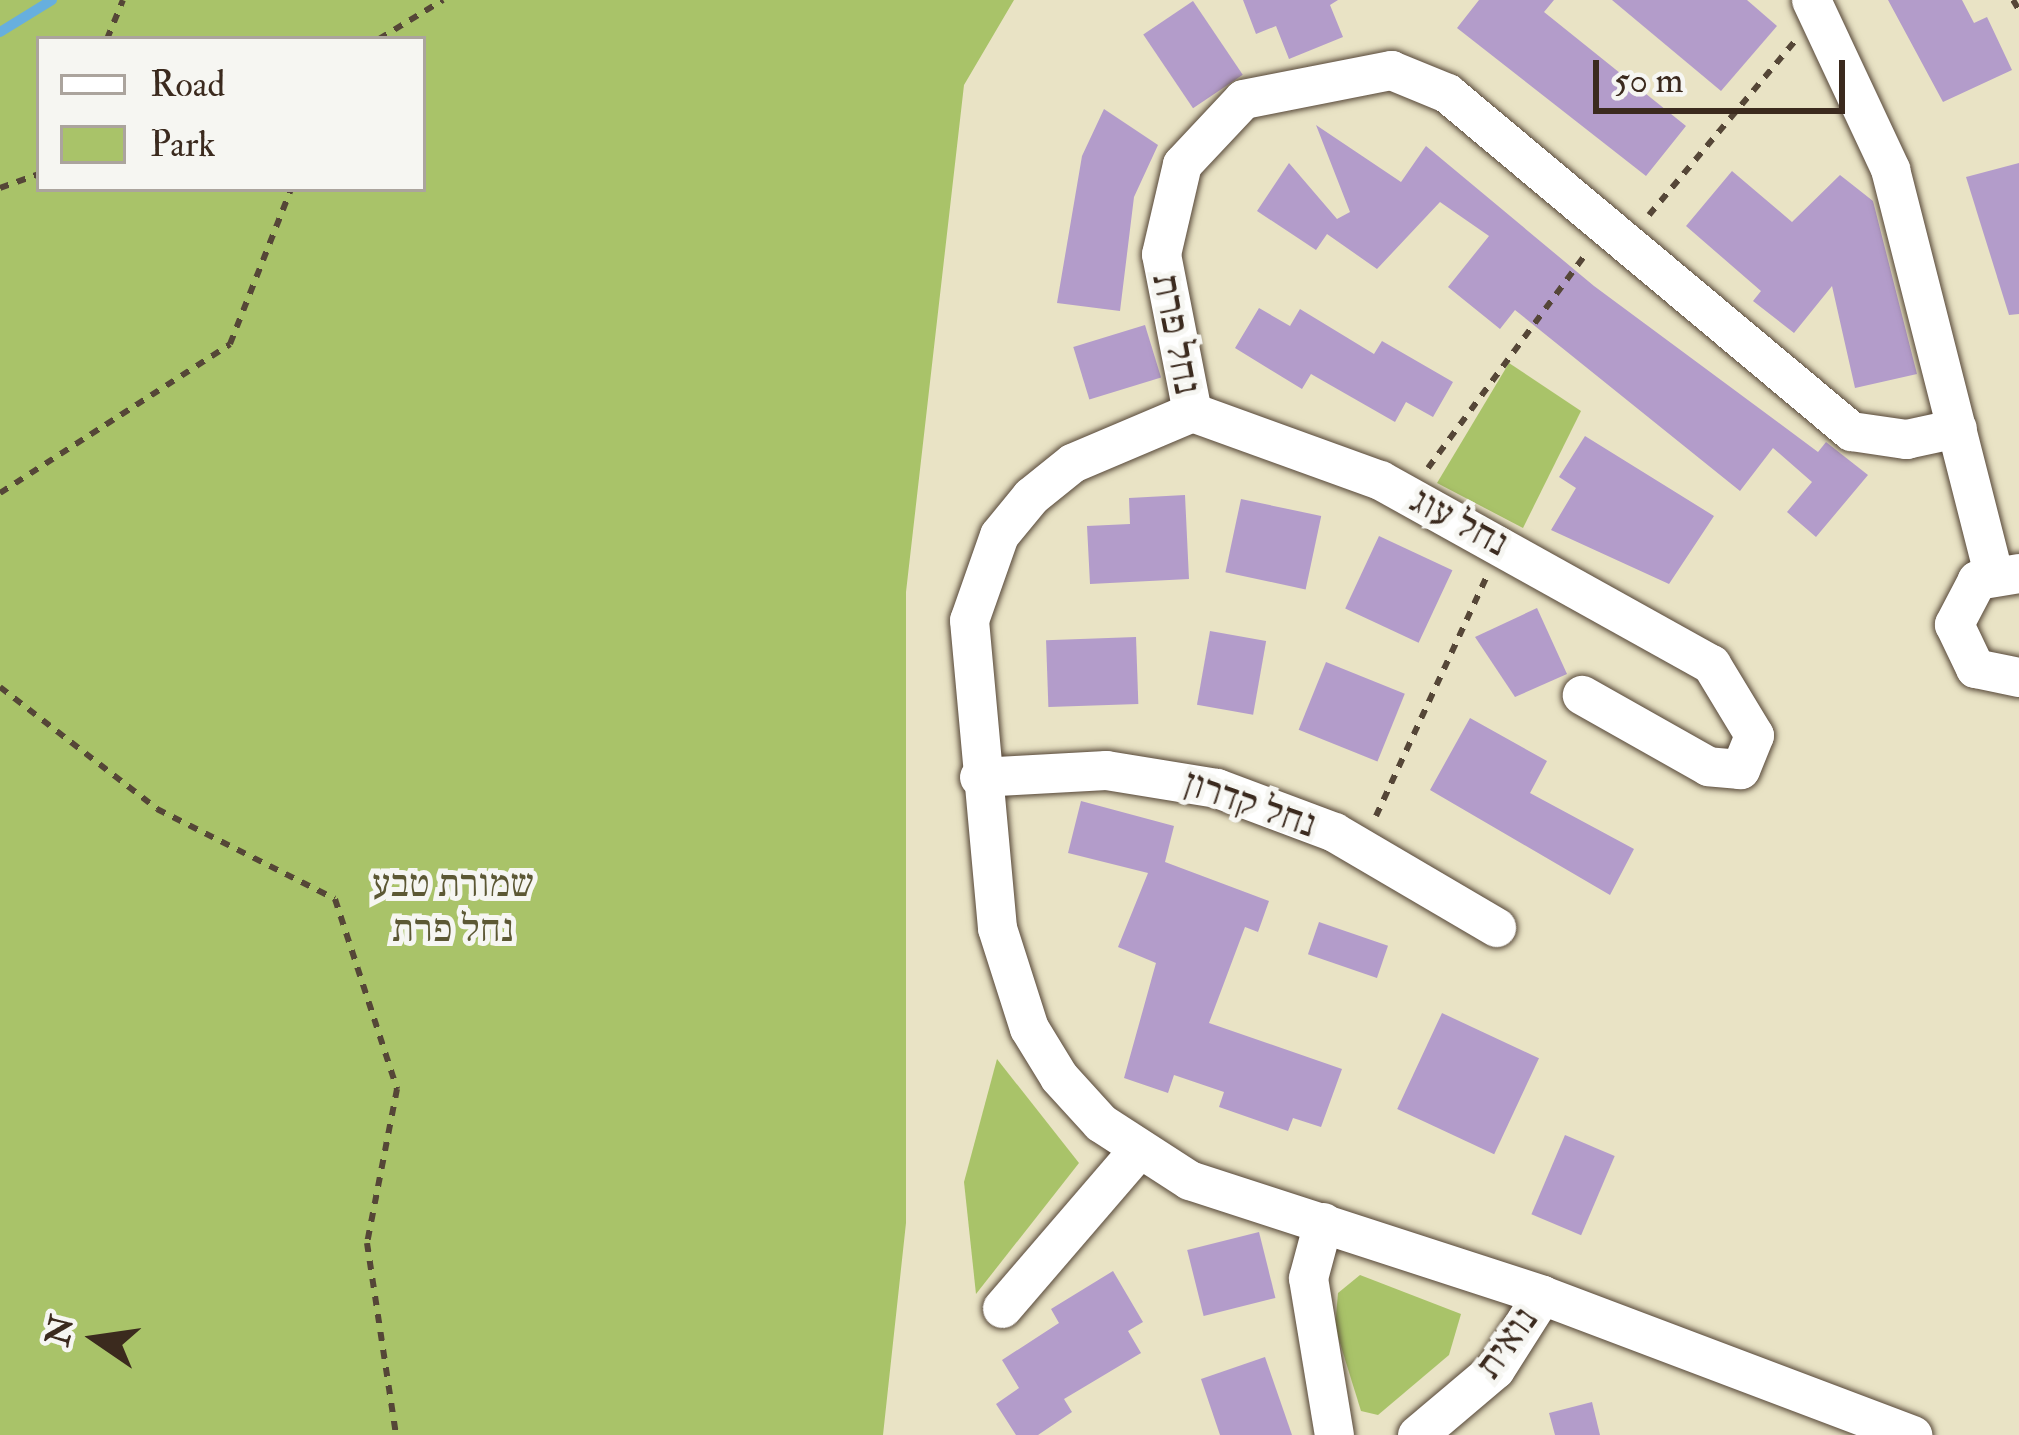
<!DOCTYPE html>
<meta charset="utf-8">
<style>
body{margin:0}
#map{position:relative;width:2019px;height:1435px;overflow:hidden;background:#e9e3c5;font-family:"IM FELL Double Pica","Frank Ruhl Libre",serif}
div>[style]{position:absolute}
.green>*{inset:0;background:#a9c369}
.stream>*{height:10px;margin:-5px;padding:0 5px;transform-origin:5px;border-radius:5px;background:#67afde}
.building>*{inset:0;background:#b39cca;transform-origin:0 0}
.path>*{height:6px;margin-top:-3px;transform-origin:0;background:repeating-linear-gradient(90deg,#554637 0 9px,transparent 0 18px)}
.roads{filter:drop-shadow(0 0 3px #554637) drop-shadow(0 0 3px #554637)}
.minor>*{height:39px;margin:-19.5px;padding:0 19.5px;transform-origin:19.5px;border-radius:19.5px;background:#fff}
span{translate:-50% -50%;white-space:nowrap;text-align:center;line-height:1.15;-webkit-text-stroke:10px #f6f6f2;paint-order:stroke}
.street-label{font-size:39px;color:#3b2a1e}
.park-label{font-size:39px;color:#5c5834}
.legend{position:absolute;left:36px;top:36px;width:390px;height:156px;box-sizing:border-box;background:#f6f6f2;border:3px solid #aba49d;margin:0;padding:15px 21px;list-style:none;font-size:36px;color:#3b2a1e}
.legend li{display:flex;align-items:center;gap:24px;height:60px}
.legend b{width:60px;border:3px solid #aba49d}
.north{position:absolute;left:36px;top:1279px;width:120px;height:120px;-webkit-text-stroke:9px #f6f6f2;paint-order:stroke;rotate:283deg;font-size:33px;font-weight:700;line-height:48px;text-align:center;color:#3b2a1e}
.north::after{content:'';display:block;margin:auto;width:42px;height:54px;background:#3b2a1e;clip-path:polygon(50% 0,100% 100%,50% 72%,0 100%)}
.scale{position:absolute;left:1593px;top:60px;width:252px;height:54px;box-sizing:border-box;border:6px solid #3b2a1e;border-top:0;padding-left:15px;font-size:36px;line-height:42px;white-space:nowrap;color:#3b2a1e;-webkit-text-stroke:9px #f6f6f2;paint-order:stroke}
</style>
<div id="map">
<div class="green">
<i style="clip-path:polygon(evenodd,0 0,1014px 0,964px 85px,906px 592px,906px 1223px,883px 1435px,0 1435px,0 0,39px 39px,423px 39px,423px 189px,39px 189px,39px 39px)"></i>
<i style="clip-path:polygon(1509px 363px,1581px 411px,1523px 528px,1437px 483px)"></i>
<i style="clip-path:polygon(997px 1059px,1079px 1163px,976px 1294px,964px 1182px)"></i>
<i style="clip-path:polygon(1360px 1275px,1461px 1314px,1449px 1355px,1378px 1415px,1361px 1411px,1335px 1327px,1338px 1293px)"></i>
</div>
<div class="stream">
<i style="left:0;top:32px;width:61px;rotate:-31.6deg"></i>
</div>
<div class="building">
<i style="clip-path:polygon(1243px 0,1338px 0,1330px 5px,1343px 37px,1289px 59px,1276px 26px,1256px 34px)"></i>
<i style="clip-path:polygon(1479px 0,1554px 0,1544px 12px,1686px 126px,1646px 176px,1457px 28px)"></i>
<i style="clip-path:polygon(1612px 0,1747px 0,1777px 26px,1721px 91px)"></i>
<i style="clip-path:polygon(1888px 0,1962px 0,1974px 23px,1987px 17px,2012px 70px,1943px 102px)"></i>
<i style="left:1193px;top:1px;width:89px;height:60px;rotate:56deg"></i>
<i style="clip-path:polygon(1104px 109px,1158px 145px,1134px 197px,1120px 311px,1057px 303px,1082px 156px)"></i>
<i style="clip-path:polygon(1316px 125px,1401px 182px,1426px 146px,1594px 286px,1818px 452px,1826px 442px,1868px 475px,1816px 537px,1787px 512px,1812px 482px,1773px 448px,1740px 491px,1515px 310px,1500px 329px,1448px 287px,1489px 236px,1440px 202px,1377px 269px,1327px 234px,1316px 250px,1257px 211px,1289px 163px,1337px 219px,1350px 212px)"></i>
<i style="clip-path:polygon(2019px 163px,2019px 314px,2009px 315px,1966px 177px)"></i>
<i style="clip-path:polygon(1732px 171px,1792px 222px,1840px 175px,1873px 201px,1917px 374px,1855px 388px,1832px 286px,1794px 333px,1753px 301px,1761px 291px,1686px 226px)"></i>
<i style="clip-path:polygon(1259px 308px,1290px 326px,1300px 309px,1374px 354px,1382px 341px,1453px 382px,1433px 417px,1406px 402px,1395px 422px,1311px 374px,1302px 389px,1235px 348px)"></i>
<i style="left:1145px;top:325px;width:55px;height:75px;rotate:73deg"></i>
<i style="clip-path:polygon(1585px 436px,1714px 516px,1669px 584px,1551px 530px,1576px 488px,1559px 477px)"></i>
<i style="clip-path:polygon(1185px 495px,1189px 579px,1090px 584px,1087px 526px,1130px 524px,1129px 498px)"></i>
<i style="left:1241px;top:499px;width:82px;height:75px;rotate:12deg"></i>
<i style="left:1379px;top:536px;width:81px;height:80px;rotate:25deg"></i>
<i style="clip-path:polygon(1537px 608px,1567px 674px,1515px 697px,1475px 637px)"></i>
<i style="left:1210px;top:631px;width:57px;height:75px;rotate:10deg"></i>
<i style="left:1136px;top:637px;width:67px;height:90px;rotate:88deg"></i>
<i style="left:1326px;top:662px;width:85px;height:73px;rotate:22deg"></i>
<i style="clip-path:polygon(1470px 718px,1547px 761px,1530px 793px,1634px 849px,1610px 895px,1430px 790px)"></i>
<i style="clip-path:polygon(1081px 801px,1174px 826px,1165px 862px,1269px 901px,1258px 932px,1245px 927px,1209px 1023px,1342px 1069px,1321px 1127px,1293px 1118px,1288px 1131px,1219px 1107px,1224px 1092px,1174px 1075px,1168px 1093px,1124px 1078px,1156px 963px,1118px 947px,1148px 873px,1068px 853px)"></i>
<i style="left:1319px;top:922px;width:73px;height:34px;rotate:19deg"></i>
<i style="left:1442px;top:1013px;width:107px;height:106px;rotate:25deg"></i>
<i style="left:1565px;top:1135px;width:54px;height:86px;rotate:23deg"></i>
<i style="left:1259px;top:1232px;width:68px;height:74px;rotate:76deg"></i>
<i style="clip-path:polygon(1113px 1271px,1143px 1322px,1128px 1331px,1141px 1353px,1064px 1399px,1072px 1412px,1038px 1435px,1016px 1435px,996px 1404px,1019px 1388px,1002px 1360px,1059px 1323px,1051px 1309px)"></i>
<i style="clip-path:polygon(1265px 1357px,1292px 1435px,1220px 1435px,1201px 1379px)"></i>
<i style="clip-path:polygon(1592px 1402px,1600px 1435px,1555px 1435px,1549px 1413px)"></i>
</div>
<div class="path">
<i style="left:2013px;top:0;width:12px;rotate:59deg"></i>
<i style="left:107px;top:39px;width:42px;rotate:-67.7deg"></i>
<i style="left:379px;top:39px;width:75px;rotate:-31.4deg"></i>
<i style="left:0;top:188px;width:41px;rotate:-19.7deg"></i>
<i style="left:1649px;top:215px;width:227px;rotate:-50deg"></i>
<i style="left:1428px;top:468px;width:268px;rotate:-53.6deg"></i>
<i style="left:0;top:493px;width:274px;rotate:-32.9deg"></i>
<i style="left:230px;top:344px;width:167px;rotate:-68.5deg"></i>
<i style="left:0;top:687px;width:199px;rotate:37.8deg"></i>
<i style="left:157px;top:809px;width:199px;rotate:26.8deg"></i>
<i style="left:335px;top:899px;width:200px;rotate:71.9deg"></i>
<i style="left:397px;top:1089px;width:157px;rotate:101deg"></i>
<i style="left:367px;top:1243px;width:194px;rotate:81.4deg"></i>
<i style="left:1376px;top:816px;width:262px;rotate:-65.2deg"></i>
</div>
<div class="roads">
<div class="minor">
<i style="left:1811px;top:0;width:187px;rotate:64.9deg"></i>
<i style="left:1890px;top:169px;width:417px;rotate:75.7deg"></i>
<i style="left:1192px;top:412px;width:130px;rotate:157deg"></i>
<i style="left:1072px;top:463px;width:53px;rotate:141.2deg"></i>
<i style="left:1031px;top:496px;width:50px;rotate:129.4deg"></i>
<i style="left:999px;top:535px;width:90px;rotate:109.4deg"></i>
<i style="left:969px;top:620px;width:309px;rotate:84.8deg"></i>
<i style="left:997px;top:928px;width:105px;rotate:72.3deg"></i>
<i style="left:1029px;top:1028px;width:57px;rotate:58.5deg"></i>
<i style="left:1059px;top:1077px;width:62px;rotate:47.6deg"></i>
<i style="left:1101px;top:1123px;width:105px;rotate:32.9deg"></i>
<i style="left:1189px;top:1180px;width:371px;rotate:18deg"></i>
<i style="left:1542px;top:1295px;width:396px;rotate:20.7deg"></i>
<i style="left:1192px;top:412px;width:161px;rotate:-101.1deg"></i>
<i style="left:1161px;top:254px;width:92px;rotate:-76.9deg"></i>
<i style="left:1182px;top:164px;width:89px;rotate:-46.8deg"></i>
<i style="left:1243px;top:99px;width:151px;rotate:-11.1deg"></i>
<i style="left:1391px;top:70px;width:61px;rotate:22.3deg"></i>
<i style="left:1447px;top:93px;width:527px;rotate:39.92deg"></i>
<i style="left:1851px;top:431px;width:56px;rotate:8.3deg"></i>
<i style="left:1906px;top:439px;width:52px;rotate:-12.2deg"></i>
<i style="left:1192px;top:412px;width:200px;rotate:19.9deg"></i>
<i style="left:1380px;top:480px;width:379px;rotate:29.1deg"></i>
<i style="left:1711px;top:664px;width:83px;rotate:58.8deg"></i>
<i style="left:1754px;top:735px;width:37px;rotate:112deg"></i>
<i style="left:1740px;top:769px;width:32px;rotate:-175deg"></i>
<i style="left:1708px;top:766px;width:145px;rotate:-150.6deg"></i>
<i style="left:2019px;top:573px;width:43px;rotate:170.5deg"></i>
<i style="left:1977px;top:580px;width:50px;rotate:117.6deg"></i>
<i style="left:1954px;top:624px;width:49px;rotate:64.5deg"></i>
<i style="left:1975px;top:668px;width:45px;rotate:11.6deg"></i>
<i style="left:979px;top:777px;width:127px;rotate:-3.2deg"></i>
<i style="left:1106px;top:770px;width:112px;rotate:9.2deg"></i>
<i style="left:1217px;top:788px;width:125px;rotate:20.6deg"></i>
<i style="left:1334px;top:832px;width:188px;rotate:30.4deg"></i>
<i style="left:1323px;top:1222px;width:58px;rotate:105deg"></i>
<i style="left:1308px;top:1278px;width:159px;rotate:80.6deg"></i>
<i style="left:1002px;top:1308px;width:208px;rotate:-49.3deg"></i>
<i style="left:1417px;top:1435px;width:102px;rotate:-40.2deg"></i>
<i style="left:1495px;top:1369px;width:88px;rotate:-57.6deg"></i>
</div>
</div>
<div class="street-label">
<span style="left:1176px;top:334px;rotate:79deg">נחל פרת</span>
<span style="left:1459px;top:522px;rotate:28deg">נחל עוג</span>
<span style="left:1250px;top:804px;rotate:19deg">נחל קדרון</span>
<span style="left:1507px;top:1343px;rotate:-54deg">נואית</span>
</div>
<div class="park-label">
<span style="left:453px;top:907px">שמורת טבע<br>נחל פרת</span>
</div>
<ul class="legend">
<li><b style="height:15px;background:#fff"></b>Road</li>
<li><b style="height:33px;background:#a9c369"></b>Park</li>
</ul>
<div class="north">N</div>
<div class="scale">50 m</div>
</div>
